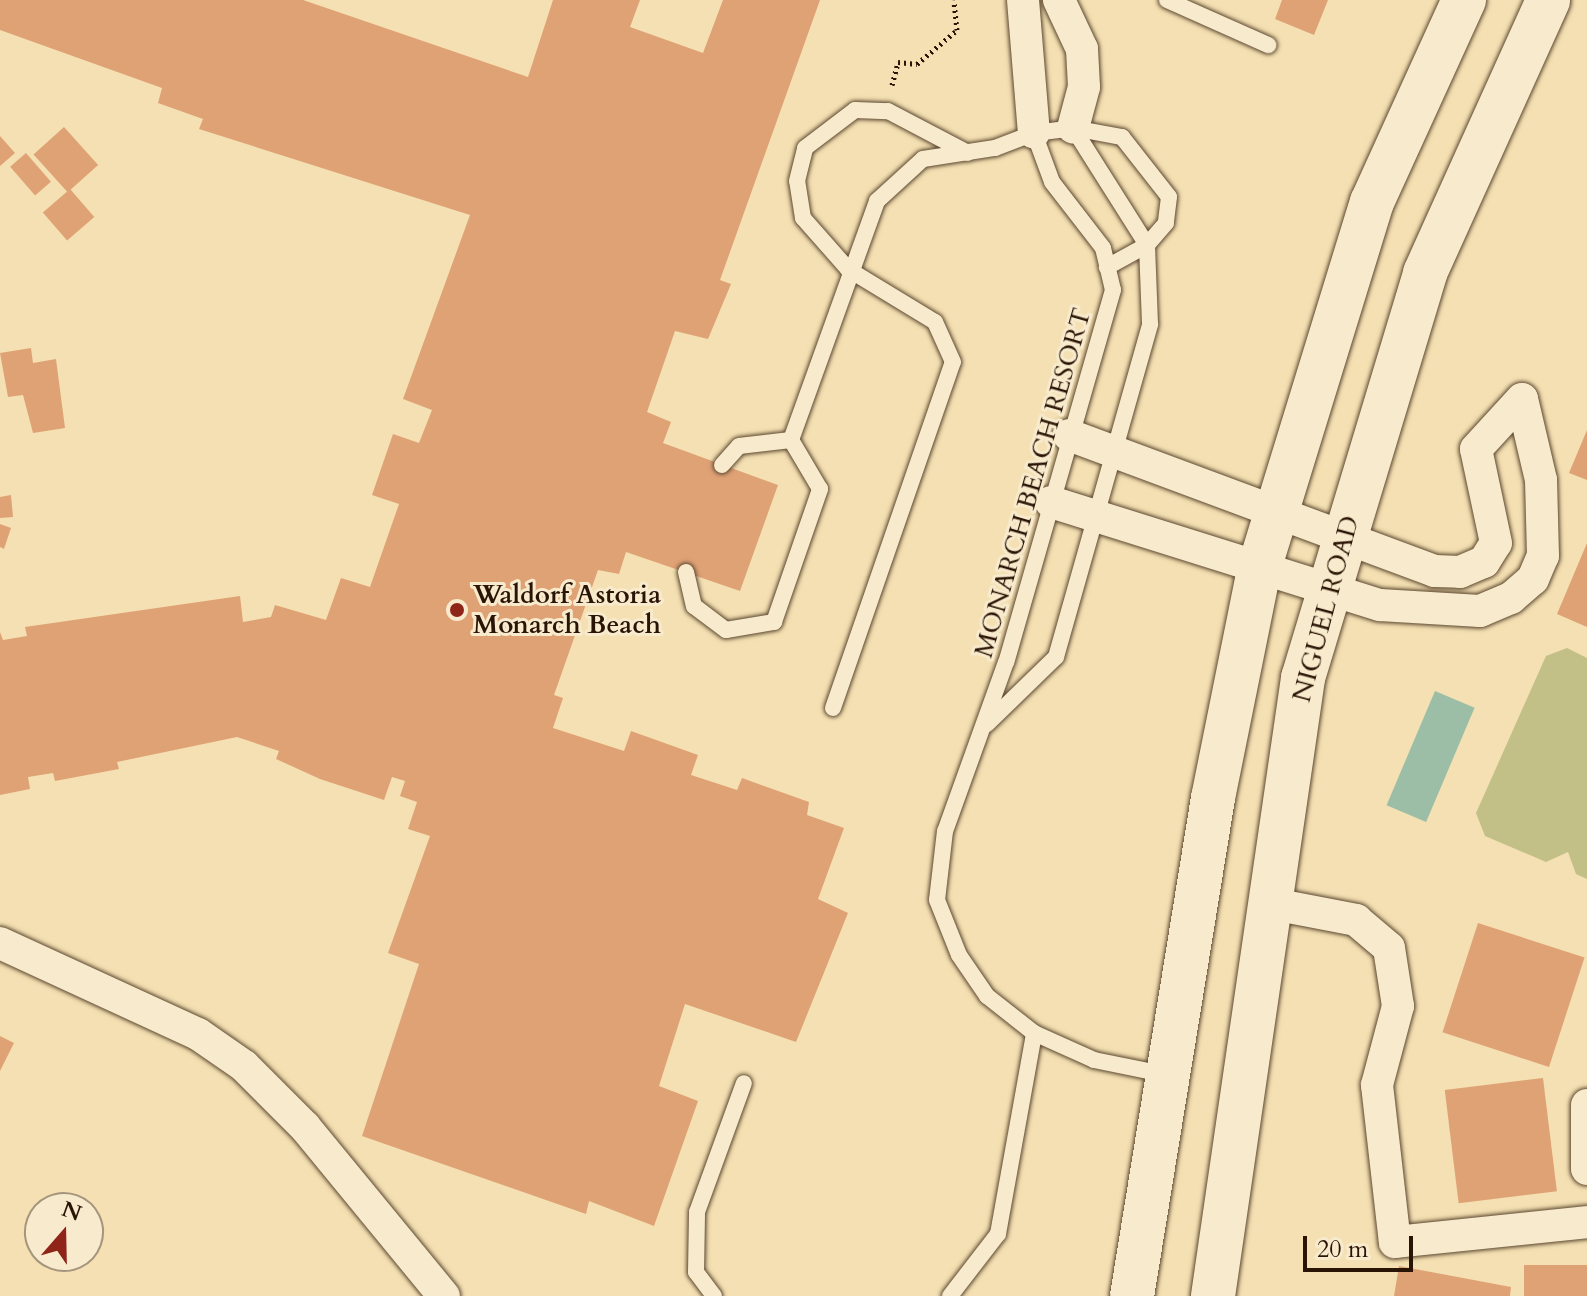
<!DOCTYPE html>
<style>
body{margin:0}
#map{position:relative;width:1587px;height:1296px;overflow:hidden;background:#f4e0b2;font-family:Cardo,serif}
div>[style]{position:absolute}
.green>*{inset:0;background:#c2c087}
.water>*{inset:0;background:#9dbea6;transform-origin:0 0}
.building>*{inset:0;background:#dfa275;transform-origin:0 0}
.path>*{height:5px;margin-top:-2.5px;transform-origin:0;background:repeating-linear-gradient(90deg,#2a1405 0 2px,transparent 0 6px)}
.roads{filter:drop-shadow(0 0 2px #5c4730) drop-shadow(0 0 2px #5c4730)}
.service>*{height:16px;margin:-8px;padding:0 8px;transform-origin:8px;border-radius:8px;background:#f8ebcd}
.minor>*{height:32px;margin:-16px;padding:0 16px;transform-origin:16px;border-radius:16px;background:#f8ebcd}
.secondary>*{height:44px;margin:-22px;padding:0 22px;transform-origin:22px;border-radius:22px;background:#f8ebcd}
.dots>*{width:22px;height:22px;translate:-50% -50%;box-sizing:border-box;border:4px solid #f8ebcd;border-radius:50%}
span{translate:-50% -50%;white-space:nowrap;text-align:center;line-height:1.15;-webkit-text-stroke:6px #f8ebcd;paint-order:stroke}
.street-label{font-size:26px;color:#2a1405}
.poi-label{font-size:26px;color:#2a1405;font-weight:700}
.left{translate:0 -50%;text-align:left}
.north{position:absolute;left:24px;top:1192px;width:80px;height:80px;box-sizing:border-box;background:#f8ebcd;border:2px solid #a6957d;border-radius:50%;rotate:20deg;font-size:22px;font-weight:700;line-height:32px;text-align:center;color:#2a1405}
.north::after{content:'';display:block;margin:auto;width:28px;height:36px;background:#8f2418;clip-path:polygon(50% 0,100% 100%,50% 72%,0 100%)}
.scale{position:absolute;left:1303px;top:1236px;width:110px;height:36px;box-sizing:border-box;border:4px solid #2a1405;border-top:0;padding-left:10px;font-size:24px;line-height:28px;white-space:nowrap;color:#2a1405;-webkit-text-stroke:6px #f8ebcd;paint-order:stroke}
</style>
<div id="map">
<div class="green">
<i style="clip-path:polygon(1567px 648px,1587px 658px,1587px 879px,1576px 874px,1568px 852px,1546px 862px,1485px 836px,1476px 813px,1546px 656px)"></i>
</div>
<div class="water">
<i style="left:1435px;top:691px;width:43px;height:124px;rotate:23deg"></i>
</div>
<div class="building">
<i style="clip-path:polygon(0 0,303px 0,528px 77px,553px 0,640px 0,630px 27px,703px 53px,723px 0,820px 0,720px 280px,731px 284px,708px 339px,675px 331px,647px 412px,671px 422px,663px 443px,778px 485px,740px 591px,626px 552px,619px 574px,598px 570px,554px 695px,563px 698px,553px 728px,624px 751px,631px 731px,698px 755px,691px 775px,737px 790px,742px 778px,809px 802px,807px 815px,844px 828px,818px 899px,848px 913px,796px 1042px,685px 1004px,659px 1086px,698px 1101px,654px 1226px,589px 1201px,586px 1214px,362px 1136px,419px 964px,388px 953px,430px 836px,408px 829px,417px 802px,400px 796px,405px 781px,392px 777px,384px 800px,320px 779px,276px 759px,279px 751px,237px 737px,117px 762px,119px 769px,55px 781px,53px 773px,28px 777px,30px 789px,0 795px,0 632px,3px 640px,27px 636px,25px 627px,240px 596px,243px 622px,271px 617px,275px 605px,326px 620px,341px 578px,370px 587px,399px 504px,372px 495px,393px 434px,419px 443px,432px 410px,403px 399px,470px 215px,199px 129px,203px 119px,158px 103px,162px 88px,0 30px)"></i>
<i style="clip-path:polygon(1282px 0,1328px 0,1314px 35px,1275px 19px)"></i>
<i style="left:64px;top:127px;width:51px;height:41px;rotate:48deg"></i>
<i style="clip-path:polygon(0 136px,15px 153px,0 166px)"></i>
<i style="left:26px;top:153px;width:38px;height:21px;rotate:49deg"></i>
<i style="left:70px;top:189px;width:37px;height:36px;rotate:49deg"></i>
<i style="clip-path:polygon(31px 348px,33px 363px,56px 359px,65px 428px,33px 433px,23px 395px,8px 397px,0 353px)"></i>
<i style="clip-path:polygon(1587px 430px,1587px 480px,1569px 473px)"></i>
<i style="clip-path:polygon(11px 495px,13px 517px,0 518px,0 497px)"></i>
<i style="clip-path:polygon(0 524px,11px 528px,4px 549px,0 547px)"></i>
<i style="clip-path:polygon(1587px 543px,1587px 627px,1557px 614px)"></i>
<i style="left:1478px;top:923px;width:112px;height:115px;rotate:18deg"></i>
<i style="clip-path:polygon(0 1036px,14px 1043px,0 1071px)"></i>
<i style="left:1543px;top:1078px;width:114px;height:99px;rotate:83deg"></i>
<i style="left:1587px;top:1265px;width:31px;height:63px;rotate:90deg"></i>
<i style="clip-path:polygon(1399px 1266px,1511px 1287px,1510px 1296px,1394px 1296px)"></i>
</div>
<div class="path">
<i style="left:892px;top:85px;width:24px;rotate:-75deg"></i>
<i style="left:898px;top:62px;width:19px;rotate:6deg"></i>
<i style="left:917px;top:64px;width:52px;rotate:-40.4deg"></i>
<i style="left:957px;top:30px;width:30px;rotate:-96deg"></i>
</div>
<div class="roads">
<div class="service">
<i style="left:1167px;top:0;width:111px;rotate:24deg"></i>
<i style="left:1034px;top:133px;width:52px;rotate:69.8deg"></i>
<i style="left:1052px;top:182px;width:83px;rotate:52.3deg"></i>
<i style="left:1103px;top:248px;width:43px;rotate:76.6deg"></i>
<i style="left:1113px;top:290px;width:387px;rotate:106deg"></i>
<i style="left:1006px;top:662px;width:180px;rotate:109.8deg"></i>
<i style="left:945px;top:831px;width:69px;rotate:96.6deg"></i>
<i style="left:937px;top:900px;width:59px;rotate:68.2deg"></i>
<i style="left:959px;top:955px;width:50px;rotate:55.7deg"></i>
<i style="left:987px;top:996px;width:60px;rotate:38.2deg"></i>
<i style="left:1034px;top:1033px;width:66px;rotate:24.2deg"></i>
<i style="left:1094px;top:1060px;width:76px;rotate:11.5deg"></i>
<i style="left:722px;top:465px;width:25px;rotate:-48deg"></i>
<i style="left:739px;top:446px;width:52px;rotate:-6.6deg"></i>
<i style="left:686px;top:572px;width:35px;rotate:77deg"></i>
<i style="left:694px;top:606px;width:40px;rotate:37deg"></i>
<i style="left:726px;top:630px;width:49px;rotate:-9.5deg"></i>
<i style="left:774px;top:622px;width:141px;rotate:-70.9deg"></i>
<i style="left:820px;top:489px;width:57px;rotate:-120.6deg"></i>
<i style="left:791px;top:440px;width:254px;rotate:-70.2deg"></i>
<i style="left:877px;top:201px;width:62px;rotate:-42.4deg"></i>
<i style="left:923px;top:159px;width:73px;rotate:-8.7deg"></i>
<i style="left:995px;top:148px;width:42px;rotate:-21deg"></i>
<i style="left:1034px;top:133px;width:39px;rotate:-7deg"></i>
<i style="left:1073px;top:128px;width:50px;rotate:10.4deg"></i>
<i style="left:1122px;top:137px;width:76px;rotate:51.9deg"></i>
<i style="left:1169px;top:197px;width:26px;rotate:97deg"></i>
<i style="left:1166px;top:223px;width:29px;rotate:131deg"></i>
<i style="left:1147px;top:245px;width:46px;rotate:151.2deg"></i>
<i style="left:833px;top:708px;width:366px;rotate:-70.9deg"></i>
<i style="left:953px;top:362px;width:44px;rotate:-114.2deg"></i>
<i style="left:935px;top:322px;width:102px;rotate:-148.7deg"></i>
<i style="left:848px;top:269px;width:68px;rotate:-131.4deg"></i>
<i style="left:803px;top:218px;width:37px;rotate:-99deg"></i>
<i style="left:797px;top:181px;width:34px;rotate:-76deg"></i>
<i style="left:805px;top:148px;width:63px;rotate:-37.2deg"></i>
<i style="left:855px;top:110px;width:33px;rotate:2deg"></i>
<i style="left:888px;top:111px;width:90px;rotate:27.7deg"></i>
<i style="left:987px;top:724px;width:96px;rotate:-44.2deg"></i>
<i style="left:1056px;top:657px;width:346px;rotate:-74.2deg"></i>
<i style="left:1150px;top:324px;width:79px;rotate:-92.2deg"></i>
<i style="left:1147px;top:245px;width:138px;rotate:-122.3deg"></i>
<i style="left:714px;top:1296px;width:30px;rotate:-127deg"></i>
<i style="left:696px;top:1272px;width:60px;rotate:-89deg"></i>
<i style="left:697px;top:1212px;width:137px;rotate:-70deg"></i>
<i style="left:950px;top:1296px;width:78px;rotate:-52.3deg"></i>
<i style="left:998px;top:1234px;width:204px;rotate:-79.8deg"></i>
</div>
<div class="minor">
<i style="left:1023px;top:0;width:133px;rotate:85.3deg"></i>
<i style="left:1059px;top:0;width:54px;rotate:64.9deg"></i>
<i style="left:1082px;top:49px;width:38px;rotate:87deg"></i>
<i style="left:1084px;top:87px;width:42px;rotate:105deg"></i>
<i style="left:1069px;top:435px;width:390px;rotate:20.4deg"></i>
<i style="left:1435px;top:571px;width:25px;rotate:2deg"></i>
<i style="left:1460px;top:572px;width:26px;rotate:-23deg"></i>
<i style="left:1484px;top:562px;width:22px;rotate:-58deg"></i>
<i style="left:1496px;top:543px;width:96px;rotate:-102deg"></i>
<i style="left:1476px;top:449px;width:68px;rotate:-47.4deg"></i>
<i style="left:1051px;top:502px;width:345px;rotate:17.4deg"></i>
<i style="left:1380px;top:605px;width:100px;rotate:3.4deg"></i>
<i style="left:1480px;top:611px;width:34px;rotate:-23deg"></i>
<i style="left:1511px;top:598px;width:29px;rotate:-41deg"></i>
<i style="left:1533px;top:579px;width:25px;rotate:-67deg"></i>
<i style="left:1543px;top:556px;width:76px;rotate:-91.5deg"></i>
<i style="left:1541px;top:480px;width:83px;rotate:-103.2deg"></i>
<i style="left:1273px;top:904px;width:85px;rotate:10.9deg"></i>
<i style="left:1356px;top:920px;width:43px;rotate:40.3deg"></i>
<i style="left:1389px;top:948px;width:59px;rotate:81.2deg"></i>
<i style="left:1398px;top:1006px;width:82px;rotate:104.9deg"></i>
<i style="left:1377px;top:1085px;width:158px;rotate:83.5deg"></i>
<i style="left:1395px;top:1242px;width:193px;rotate:-5.9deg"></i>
<i style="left:0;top:943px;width:218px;rotate:24.7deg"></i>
<i style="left:198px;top:1034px;width:56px;rotate:34.8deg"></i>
<i style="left:244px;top:1066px;width:86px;rotate:45deg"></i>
<i style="left:305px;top:1127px;width:219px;rotate:50.6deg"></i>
<i style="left:1587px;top:1105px;width:64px;rotate:90deg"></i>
</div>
<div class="secondary">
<i style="left:1132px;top:1296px;width:505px;rotate:-80.76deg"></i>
<i style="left:1213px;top:798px;width:234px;rotate:-78.6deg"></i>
<i style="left:1259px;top:569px;width:384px;rotate:-72.9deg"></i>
<i style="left:1372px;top:202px;width:222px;rotate:-65.5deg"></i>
<i style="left:1213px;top:1296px;width:625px;rotate:-81.71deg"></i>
<i style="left:1303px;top:678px;width:423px;rotate:-73.2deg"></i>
<i style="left:1425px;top:273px;width:299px;rotate:-65.7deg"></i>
</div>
</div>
<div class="dots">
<i style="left:457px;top:610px;background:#8f2418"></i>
</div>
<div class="street-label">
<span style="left:1033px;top:483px;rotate:-74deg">MONARCH BEACH RESORT</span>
<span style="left:1326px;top:609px;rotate:-75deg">NIGUEL ROAD</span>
</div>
<div class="poi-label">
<span class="left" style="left:473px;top:610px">Waldorf Astoria<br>Monarch Beach</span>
</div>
<div class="north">N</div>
<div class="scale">20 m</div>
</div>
